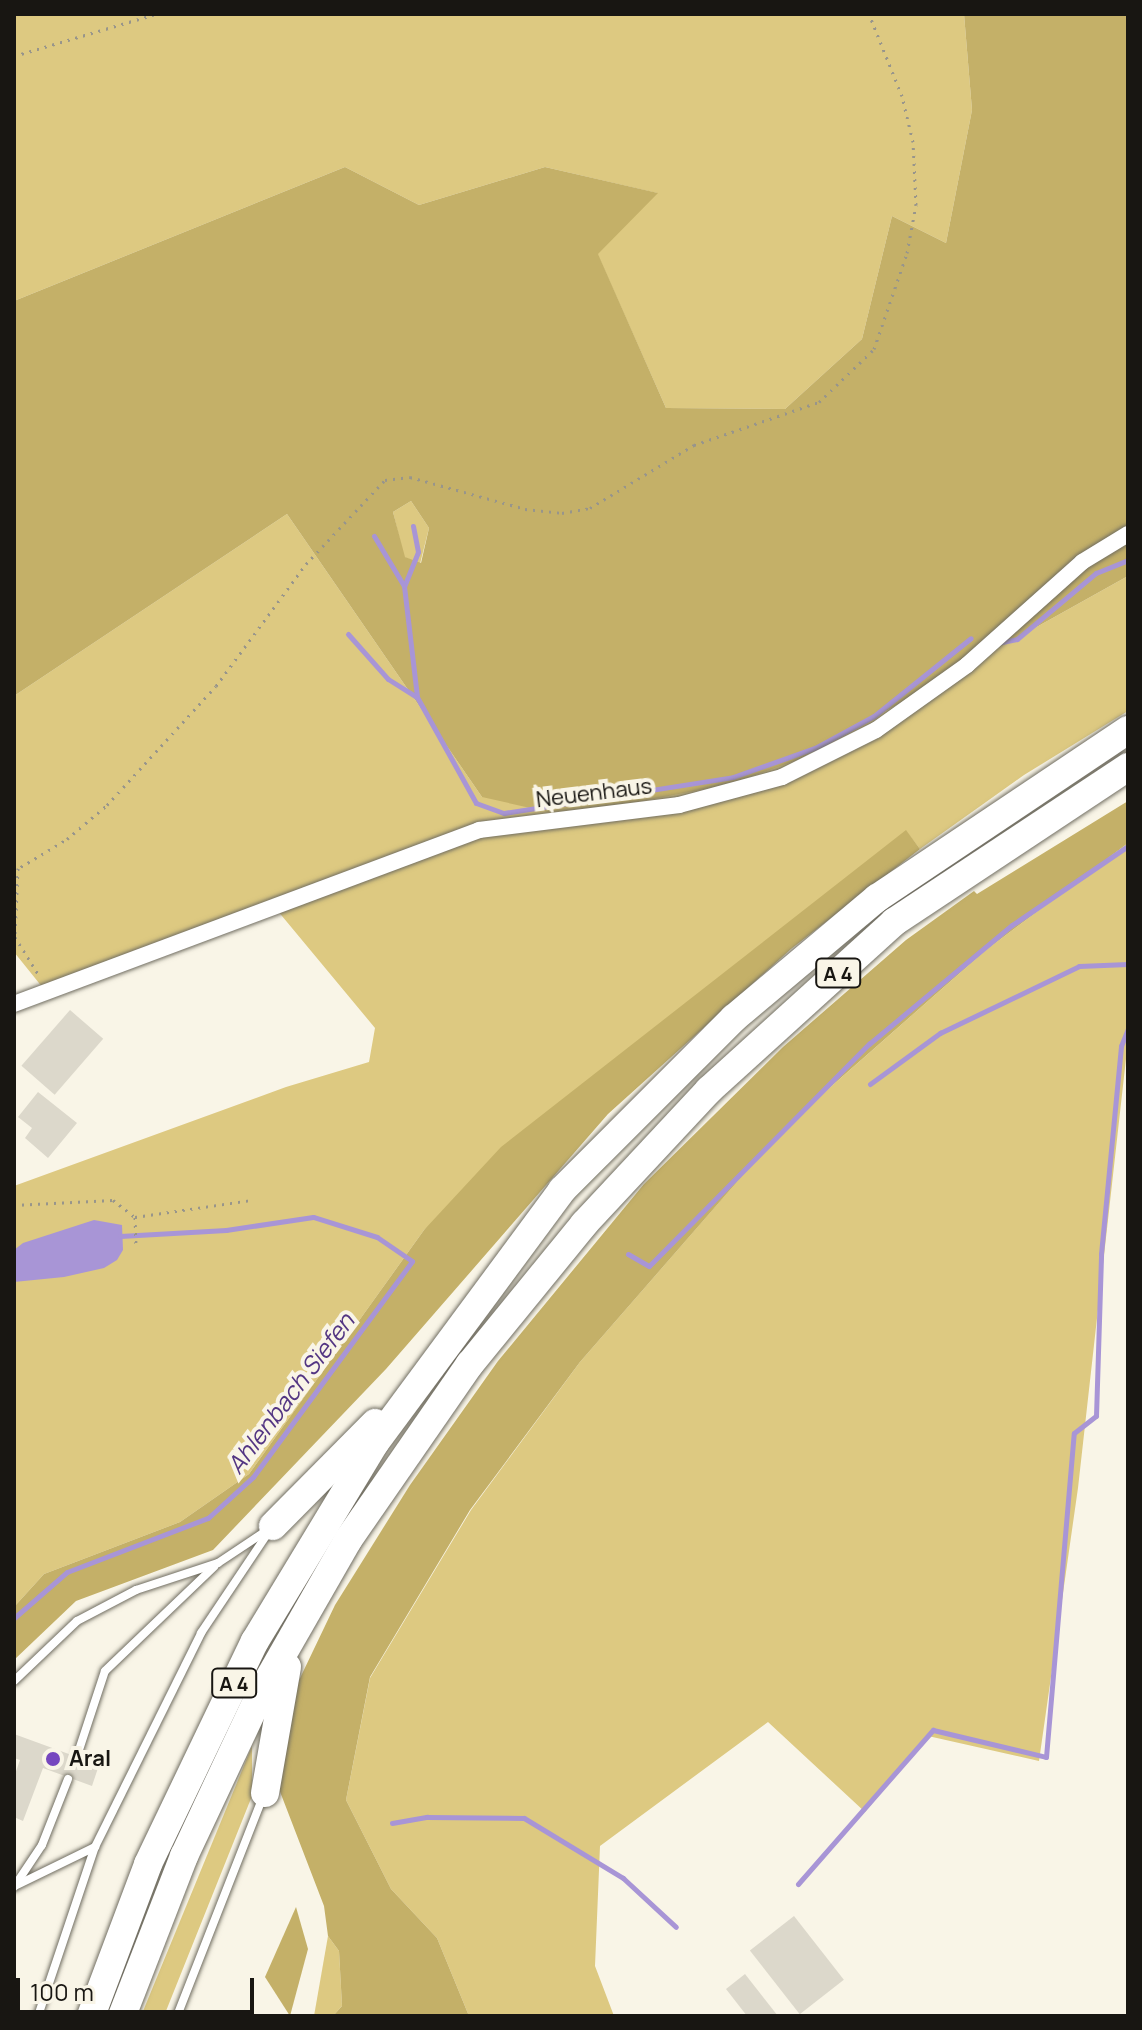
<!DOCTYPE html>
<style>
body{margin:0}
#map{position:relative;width:1142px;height:2030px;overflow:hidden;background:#f9f5e7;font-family:Manrope,sans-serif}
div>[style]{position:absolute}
.green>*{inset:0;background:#ddc981}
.forest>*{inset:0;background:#c4b068}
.water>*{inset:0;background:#a895d6}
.stream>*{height:5px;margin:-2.5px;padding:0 2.5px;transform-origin:2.5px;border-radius:2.5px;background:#a895d6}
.building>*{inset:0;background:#dcd8cb;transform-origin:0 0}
.path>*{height:3px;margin-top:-1.5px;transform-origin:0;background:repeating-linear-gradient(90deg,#98958b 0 2px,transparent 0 8px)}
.roads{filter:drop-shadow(0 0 2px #706d61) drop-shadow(0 0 2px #706d61)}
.lane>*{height:8px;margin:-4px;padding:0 4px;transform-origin:4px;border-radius:4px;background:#fff}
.street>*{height:16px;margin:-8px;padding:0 8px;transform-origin:8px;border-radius:8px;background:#fff}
.highway>*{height:28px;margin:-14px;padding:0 14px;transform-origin:14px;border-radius:14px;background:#fff}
.dots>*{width:22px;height:22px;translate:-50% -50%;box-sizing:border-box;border:4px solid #f9f5e7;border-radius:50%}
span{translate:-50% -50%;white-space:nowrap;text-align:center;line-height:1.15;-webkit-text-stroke:8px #f9f5e7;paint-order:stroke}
.shield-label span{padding:2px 6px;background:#f9f5e7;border:2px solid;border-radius:6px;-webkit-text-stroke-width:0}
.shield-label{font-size:20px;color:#181612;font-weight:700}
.street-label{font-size:22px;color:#181612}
.poi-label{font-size:22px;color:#181612;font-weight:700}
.left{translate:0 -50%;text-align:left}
.water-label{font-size:24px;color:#533683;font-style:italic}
.frame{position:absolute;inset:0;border:16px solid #181612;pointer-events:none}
.scale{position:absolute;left:16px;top:1978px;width:238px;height:36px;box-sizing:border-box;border:4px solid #181612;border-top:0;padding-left:10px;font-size:24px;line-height:28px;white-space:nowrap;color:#181612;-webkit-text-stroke:6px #f9f5e7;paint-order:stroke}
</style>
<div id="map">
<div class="green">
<i style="clip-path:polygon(14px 14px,964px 14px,972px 110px,946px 243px,892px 216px,862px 339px,785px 409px,666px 408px,597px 253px,657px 193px,545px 167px,419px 205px,345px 167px,14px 301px)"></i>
<i style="clip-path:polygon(411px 501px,429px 528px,420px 564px,404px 557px,393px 512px)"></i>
<i style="clip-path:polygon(287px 514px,482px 797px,800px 759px,1128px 576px,1128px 711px,1024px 775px,920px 849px,906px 831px,424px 1230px,249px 1474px,180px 1522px,44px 1574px,14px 1607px,14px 1186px,286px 1087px,369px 1062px,375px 1028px,277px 910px,47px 993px,14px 952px,14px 696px)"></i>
<i style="clip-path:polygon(1128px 843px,1128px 1041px,1078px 1488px,1039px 1761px,928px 1736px,865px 1812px,768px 1722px,600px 1846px,595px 1966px,614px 2016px,469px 2016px,437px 1938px,391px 1889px,346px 1800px,370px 1678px,471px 1510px,580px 1362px,783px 1129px,986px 950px)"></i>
<i style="clip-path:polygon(252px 1746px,252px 1796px,164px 2016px,141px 2016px)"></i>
<i style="clip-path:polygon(328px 1936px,339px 1951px,342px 2006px,333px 2016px,314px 2016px)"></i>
</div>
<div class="forest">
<i style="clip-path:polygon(evenodd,964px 14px,1128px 14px,1128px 576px,800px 759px,730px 784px,612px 807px,548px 812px,482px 797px,287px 514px,14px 696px,14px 301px,345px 167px,419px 205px,545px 167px,658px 193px,598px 254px,666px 408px,785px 409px,862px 339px,892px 216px,946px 243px,972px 110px,964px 14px,411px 501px,429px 528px,421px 563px,405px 557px,393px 512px,411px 501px)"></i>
<i style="clip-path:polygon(1128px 801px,1128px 843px,986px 950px,784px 1128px,580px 1362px,470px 1510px,370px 1677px,346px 1800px,391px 1889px,437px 1938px,469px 2016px,333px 2016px,342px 2006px,339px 1951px,328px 1936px,324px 1906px,279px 1789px,291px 1697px,335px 1605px,410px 1485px,498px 1361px,644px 1184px,783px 1047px,906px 940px,974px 891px,977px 894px)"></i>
<i style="clip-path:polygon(906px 830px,920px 849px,791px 949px,608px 1114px,386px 1369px,213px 1550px,76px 1601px,14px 1660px,14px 1607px,44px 1574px,180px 1522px,249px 1474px,424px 1230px,501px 1147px)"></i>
<i style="clip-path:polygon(296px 1907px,308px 1949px,290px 2016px,265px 1977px)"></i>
</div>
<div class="water">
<i style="clip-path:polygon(94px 1220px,122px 1225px,123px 1250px,117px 1260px,104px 1268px,64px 1277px,14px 1282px,14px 1250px,23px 1243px)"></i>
</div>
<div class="stream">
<i style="left:413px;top:526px;width:26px;rotate:79deg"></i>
<i style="left:418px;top:552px;width:37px;rotate:112deg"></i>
<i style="left:404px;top:586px;width:112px;rotate:83.3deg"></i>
<i style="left:417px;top:697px;width:121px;rotate:60.9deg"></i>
<i style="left:476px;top:803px;width:30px;rotate:20deg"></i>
<i style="left:504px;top:813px;width:232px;rotate:-8.9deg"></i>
<i style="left:733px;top:777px;width:87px;rotate:-19.5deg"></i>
<i style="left:815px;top:748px;width:67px;rotate:-28.5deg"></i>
<i style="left:874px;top:716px;width:124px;rotate:-38.8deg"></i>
<i style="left:374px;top:536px;width:58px;rotate:59deg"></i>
<i style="left:348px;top:634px;width:60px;rotate:48.4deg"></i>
<i style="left:388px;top:679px;width:34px;rotate:32deg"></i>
<i style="left:1002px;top:642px;width:15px;rotate:-11deg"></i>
<i style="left:1017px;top:639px;width:103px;rotate:-39.9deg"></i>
<i style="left:1096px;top:573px;width:35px;rotate:-22deg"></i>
<i style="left:870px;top:1084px;width:87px;rotate:-36.1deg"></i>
<i style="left:940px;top:1033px;width:154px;rotate:-25.7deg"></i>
<i style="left:1079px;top:966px;width:49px;rotate:-2.3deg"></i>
<i style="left:628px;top:1254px;width:24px;rotate:30deg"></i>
<i style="left:649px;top:1266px;width:313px;rotate:-45.3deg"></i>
<i style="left:869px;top:1044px;width:186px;rotate:-39.8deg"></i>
<i style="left:1012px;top:925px;width:140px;rotate:-34.3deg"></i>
<i style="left:14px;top:1618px;width:70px;rotate:-41deg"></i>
<i style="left:67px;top:1572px;width:151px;rotate:-21deg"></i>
<i style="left:208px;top:1518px;width:61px;rotate:-42.3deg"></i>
<i style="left:253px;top:1477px;width:268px;rotate:-53.6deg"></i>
<i style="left:412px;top:1261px;width:42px;rotate:-145.6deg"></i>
<i style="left:377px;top:1237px;width:67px;rotate:-162.6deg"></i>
<i style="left:313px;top:1217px;width:88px;rotate:171.5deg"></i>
<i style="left:226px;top:1230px;width:106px;rotate:176.8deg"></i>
<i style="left:392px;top:1823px;width:36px;rotate:-10deg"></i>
<i style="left:427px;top:1817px;width:97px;rotate:0.6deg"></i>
<i style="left:524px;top:1818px;width:116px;rotate:31.2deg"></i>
<i style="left:623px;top:1878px;width:72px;rotate:42.8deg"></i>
<i style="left:798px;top:1884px;width:205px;rotate:-48.8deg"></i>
<i style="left:933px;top:1730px;width:116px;rotate:13.4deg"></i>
<i style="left:1046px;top:1757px;width:325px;rotate:-85.1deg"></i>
<i style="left:1074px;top:1433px;width:28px;rotate:-38deg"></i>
<i style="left:1096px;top:1416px;width:162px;rotate:-88.2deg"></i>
<i style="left:1101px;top:1254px;width:209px;rotate:-84.5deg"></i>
<i style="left:1121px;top:1046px;width:18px;rotate:-68deg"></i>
</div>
<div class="building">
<i style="left:70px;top:1010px;width:44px;height:74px;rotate:41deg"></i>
<i style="clip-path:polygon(38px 1092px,77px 1123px,48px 1158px,25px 1138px,32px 1128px,18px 1117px)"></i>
<i style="clip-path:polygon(14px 1734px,99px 1765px,92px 1786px,43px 1768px,23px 1821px,14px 1817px,14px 1777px,20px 1760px,14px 1758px)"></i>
<i style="left:794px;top:1916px;width:81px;height:56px;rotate:52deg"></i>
<i style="clip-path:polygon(745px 1974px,778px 2016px,747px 2016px,726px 1989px)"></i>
</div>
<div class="path">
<i style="left:14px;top:56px;width:148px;rotate:-16.5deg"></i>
<i style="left:18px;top:868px;width:69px;rotate:92.5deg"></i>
<i style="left:15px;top:937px;width:47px;rotate:58deg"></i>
<i style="left:14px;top:871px;width:62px;rotate:-31.1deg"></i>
<i style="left:67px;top:839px;width:52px;rotate:-40.4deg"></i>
<i style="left:107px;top:805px;width:161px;rotate:-47.5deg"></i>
<i style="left:216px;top:686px;width:152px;rotate:-53.6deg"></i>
<i style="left:306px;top:564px;width:115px;rotate:-46.8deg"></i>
<i style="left:385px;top:480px;width:25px;rotate:-7deg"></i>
<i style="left:410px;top:477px;width:119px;rotate:15.5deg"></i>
<i style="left:525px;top:509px;width:37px;rotate:6deg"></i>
<i style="left:562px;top:513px;width:28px;rotate:-10deg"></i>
<i style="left:590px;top:508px;width:122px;rotate:-31.2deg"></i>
<i style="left:694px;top:445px;width:132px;rotate:-19deg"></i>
<i style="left:819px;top:402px;width:76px;rotate:-43.9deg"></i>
<i style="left:874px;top:349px;width:102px;rotate:-71deg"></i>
<i style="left:907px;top:253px;width:49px;rotate:-79.4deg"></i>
<i style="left:916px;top:205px;width:63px;rotate:-92.7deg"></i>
<i style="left:913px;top:142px;width:47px;rotate:-103.4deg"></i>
<i style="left:902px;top:96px;width:88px;rotate:-111.9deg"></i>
<i style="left:14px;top:1205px;width:99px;rotate:-2.9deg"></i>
<i style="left:113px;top:1200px;width:28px;rotate:38deg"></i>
<i style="left:135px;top:1217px;width:29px;rotate:88deg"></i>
<i style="left:135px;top:1217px;width:117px;rotate:-8.3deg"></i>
</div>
<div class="roads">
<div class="lane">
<i style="left:14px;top:1681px;width:87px;rotate:-43.6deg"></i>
<i style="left:77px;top:1621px;width:67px;rotate:-27.7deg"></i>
<i style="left:136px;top:1590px;width:86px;rotate:-18.2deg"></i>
<i style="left:218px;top:1563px;width:58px;rotate:-33.7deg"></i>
<i style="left:77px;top:1756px;width:89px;rotate:-71.8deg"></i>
<i style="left:105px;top:1671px;width:151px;rotate:-43.7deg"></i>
<i style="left:17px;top:1885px;width:87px;rotate:-26deg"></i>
<i style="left:14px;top:1887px;width:50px;rotate:-56.3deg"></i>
<i style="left:42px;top:1845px;width:71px;rotate:-68.5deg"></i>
<i style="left:38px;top:2016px;width:178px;rotate:-71.4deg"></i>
<i style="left:95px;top:1847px;width:239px;rotate:-63.6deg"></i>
<i style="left:201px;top:1633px;width:124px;rotate:-56.2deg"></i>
<i style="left:177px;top:2016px;width:235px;rotate:-68.6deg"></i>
</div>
<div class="street">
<i style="left:14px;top:1004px;width:496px;rotate:-20.5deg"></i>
<i style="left:479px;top:830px;width:202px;rotate:-7.1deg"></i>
<i style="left:679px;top:805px;width:107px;rotate:-15.2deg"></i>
<i style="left:782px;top:777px;width:105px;rotate:-26.6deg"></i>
<i style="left:876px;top:730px;width:112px;rotate:-35.5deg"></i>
<i style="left:967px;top:665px;width:154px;rotate:-41.8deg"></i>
<i style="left:1082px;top:562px;width:54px;rotate:-31.3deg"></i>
</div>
<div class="highway">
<i style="left:273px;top:1526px;width:145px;rotate:-45.3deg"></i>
<i style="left:265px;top:1793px;width:128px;rotate:-80.1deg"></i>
<i style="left:91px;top:2016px;width:162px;rotate:-69.4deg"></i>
<i style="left:148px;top:1864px;width:247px;rotate:-64.4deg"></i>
<i style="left:255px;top:1641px;width:232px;rotate:-58.8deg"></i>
<i style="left:375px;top:1443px;width:315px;rotate:-53.5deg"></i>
<i style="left:562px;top:1190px;width:243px;rotate:-45deg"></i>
<i style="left:734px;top:1018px;width:187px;rotate:-40deg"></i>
<i style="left:877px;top:898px;width:302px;rotate:-33.8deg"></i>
<i style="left:122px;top:2016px;width:172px;rotate:-68.8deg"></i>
<i style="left:184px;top:1856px;width:181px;rotate:-64.8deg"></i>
<i style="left:261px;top:1692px;width:175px;rotate:-60.2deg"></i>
<i style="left:348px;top:1540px;width:214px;rotate:-55.3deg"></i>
<i style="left:470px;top:1364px;width:181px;rotate:-50.8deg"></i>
<i style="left:584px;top:1224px;width:183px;rotate:-47deg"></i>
<i style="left:709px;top:1090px;width:250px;rotate:-42.2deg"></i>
<i style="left:894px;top:922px;width:281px;rotate:-33.5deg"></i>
</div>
</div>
<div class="dots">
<i style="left:53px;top:1759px;background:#7647bf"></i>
</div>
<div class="shield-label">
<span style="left:838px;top:973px">A 4</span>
<span style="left:234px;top:1683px">A 4</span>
</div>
<div class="street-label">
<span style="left:594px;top:793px;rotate:-7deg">Neuenhaus</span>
</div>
<div class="poi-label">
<span class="left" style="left:69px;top:1759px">Aral</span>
</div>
<div class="water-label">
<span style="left:290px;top:1393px;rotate:-53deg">Ahlenbach Siefen</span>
</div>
<div class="frame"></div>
<div class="scale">100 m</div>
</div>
